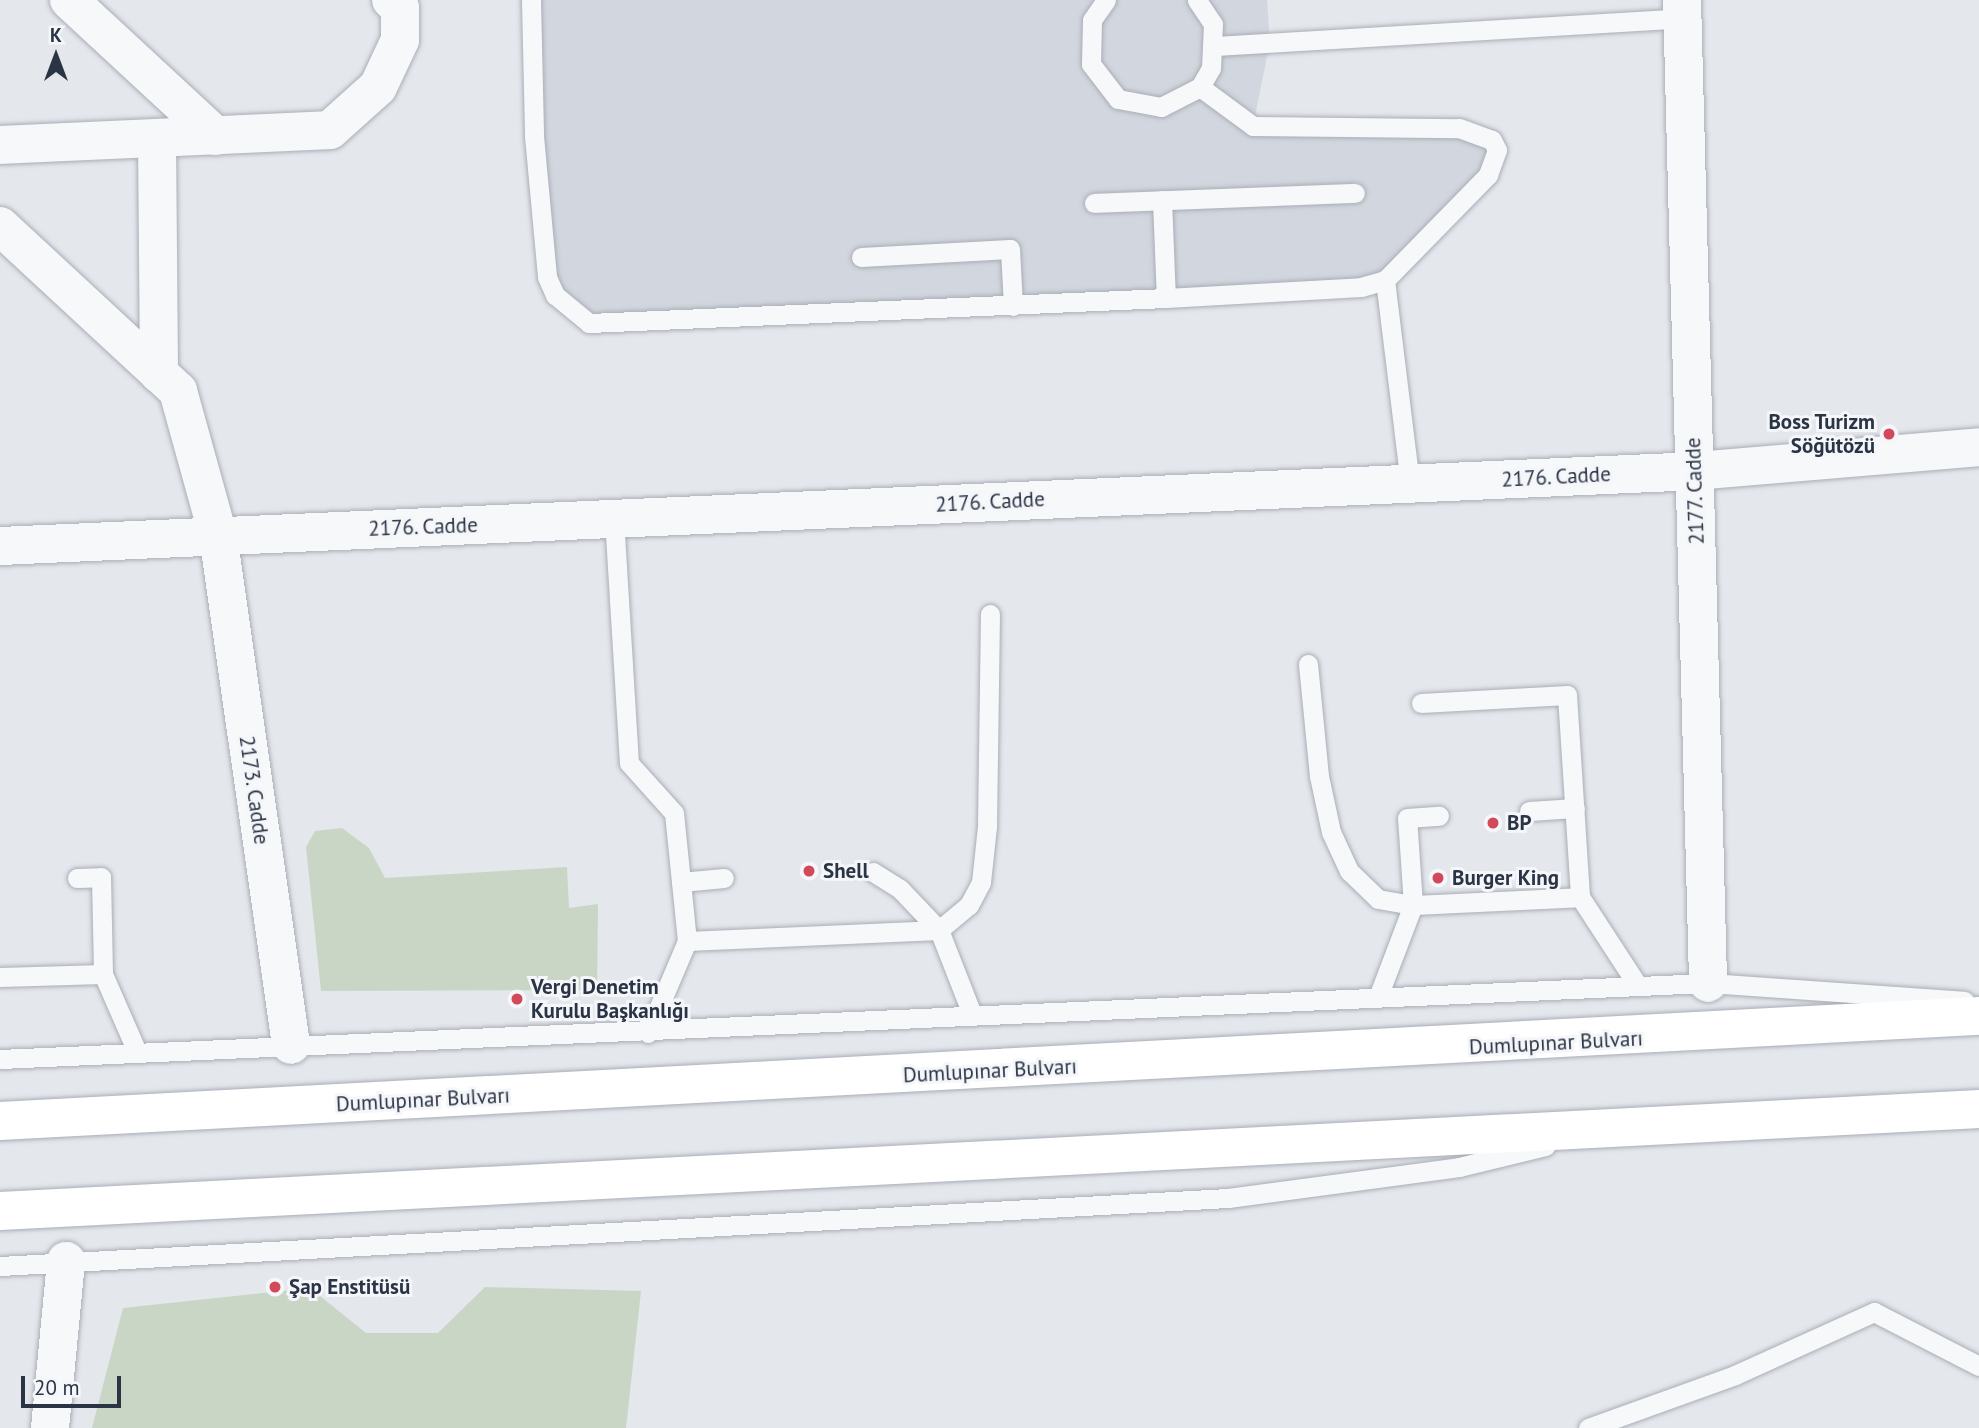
<!DOCTYPE html>
<meta charset="utf-8">
<style>
body{margin:0}
#map{position:relative;width:1979px;height:1428px;overflow:hidden;background:#e4e7ec;font-family:"PT Sans",sans-serif}
div>[style]{position:absolute}
.built>*{inset:0;background:#d2d6de}
.green>*{inset:0;background:#c9d6c5}
.roads{filter:drop-shadow(0 0 2px #a9aeb7) drop-shadow(0 0 2px #a9aeb7)}
.lane>*{height:19px;margin:-9.5px;padding:0 9.5px;transform-origin:9.5px;border-radius:9.5px;background:#f7f8fa}
.street>*{height:38px;margin:-19px;padding:0 19px;transform-origin:19px;border-radius:19px;background:#f7f8fa}
.highway>*{height:38px;margin:-19px;padding:0 19px;transform-origin:19px;border-radius:19px;background:#fff}
.dots>*{width:19px;height:19px;translate:-50% -50%;box-sizing:border-box;border:4px solid #f4f6f9;border-radius:50%}
span{translate:-50% -50%;white-space:nowrap;text-align:center;line-height:1.15;-webkit-text-stroke:6px #f4f6f9;paint-order:stroke}
.poi-label{font-size:21px;color:#2b3445;font-weight:700}
.right{translate:-100% -50%;text-align:right}
.left{translate:0 -50%;text-align:left}
.street-label{font-size:21px;color:#2b3445}
.north{position:absolute;left:21px;top:21px;width:70px;height:70px;-webkit-text-stroke:5px #f4f6f9;paint-order:stroke;rotate:0deg;font-size:19px;font-weight:700;line-height:28px;text-align:center;color:#2b3445}
.north::after{content:'';display:block;margin:auto;width:24px;height:32px;background:#2b3445;clip-path:polygon(50% 0,100% 100%,50% 72%,0 100%)}
.scale{position:absolute;left:21px;top:1376px;width:100px;height:32px;box-sizing:border-box;border:4px solid #2b3445;border-top:0;padding-left:9px;font-size:21px;line-height:24px;white-space:nowrap;color:#2b3445;-webkit-text-stroke:5px #f4f6f9;paint-order:stroke}
</style>
<div id="map">
<div class="built">
<i style="clip-path:polygon(531px 0,1267px 0,1270px 42px,1253px 126px,1480px 132px,1495px 162px,1385px 280px,608px 327px,555px 295px)"></i>
</div>
<div class="green">
<i style="clip-path:polygon(342px 828px,369px 848px,385px 878px,567px 867px,569px 908px,598px 904px,597px 990px,321px 991px,306px 847px,315px 831px)"></i>
<i style="clip-path:polygon(485px 1287px,641px 1291px,626px 1428px,92px 1428px,123px 1308px,310px 1288px,366px 1333px,438px 1333px)"></i>
</div>
<div class="roads">
<div class="lane">
<i style="left:531px;top:0;width:136px;rotate:88.7deg"></i>
<i style="left:534px;top:136px;width:142px;rotate:84.7deg"></i>
<i style="left:547px;top:277px;width:20px;rotate:66deg"></i>
<i style="left:555px;top:295px;width:44px;rotate:39.5deg"></i>
<i style="left:589px;top:323px;width:578px;rotate:-2.48deg"></i>
<i style="left:1166px;top:298px;width:195px;rotate:-3.2deg"></i>
<i style="left:1361px;top:287px;width:25px;rotate:-16deg"></i>
<i style="left:1385px;top:280px;width:205px;rotate:83deg"></i>
<i style="left:1106px;top:0;width:24px;rotate:125deg"></i>
<i style="left:1092px;top:20px;width:44px;rotate:91.3deg"></i>
<i style="left:1091px;top:64px;width:44px;rotate:52.4deg"></i>
<i style="left:1118px;top:99px;width:44px;rotate:10.5deg"></i>
<i style="left:1161px;top:107px;width:44px;rotate:-27.1deg"></i>
<i style="left:1200px;top:87px;width:22px;rotate:-60deg"></i>
<i style="left:1211px;top:68px;width:44px;rotate:-87.4deg"></i>
<i style="left:1213px;top:24px;width:29px;rotate:-124deg"></i>
<i style="left:1216px;top:46px;width:467px;rotate:-3.4deg"></i>
<i style="left:1200px;top:87px;width:66px;rotate:36.3deg"></i>
<i style="left:1253px;top:126px;width:206px;rotate:0.6deg"></i>
<i style="left:1459px;top:128px;width:35px;rotate:20deg"></i>
<i style="left:1492px;top:140px;width:11px;rotate:63deg"></i>
<i style="left:1497px;top:150px;width:27px;rotate:110deg"></i>
<i style="left:1488px;top:175px;width:147px;rotate:134.4deg"></i>
<i style="left:1162px;top:200px;width:98px;rotate:87.7deg"></i>
<i style="left:1094px;top:203px;width:261px;rotate:-2.2deg"></i>
<i style="left:861px;top:257px;width:149px;rotate:-3.1deg"></i>
<i style="left:1010px;top:249px;width:57px;rotate:87deg"></i>
<i style="left:614px;top:518px;width:245px;rotate:86.5deg"></i>
<i style="left:629px;top:763px;width:67px;rotate:48deg"></i>
<i style="left:674px;top:813px;width:129px;rotate:84.2deg"></i>
<i style="left:687px;top:941px;width:100px;rotate:113deg"></i>
<i style="left:1308px;top:664px;width:113px;rotate:84.4deg"></i>
<i style="left:1319px;top:776px;width:57px;rotate:77.9deg"></i>
<i style="left:1331px;top:832px;width:43px;rotate:65.2deg"></i>
<i style="left:1349px;top:871px;width:40px;rotate:44deg"></i>
<i style="left:1378px;top:899px;width:36px;rotate:10deg"></i>
<i style="left:1413px;top:905px;width:87px;rotate:-93.9deg"></i>
<i style="left:1407px;top:818px;width:32px;rotate:-4deg"></i>
<i style="left:1421px;top:703px;width:146px;rotate:-3.1deg"></i>
<i style="left:1567px;top:695px;width:202px;rotate:86.3deg"></i>
<i style="left:1529px;top:811px;width:46px;rotate:-3.7deg"></i>
<i style="left:873px;top:872px;width:32px;rotate:32deg"></i>
<i style="left:900px;top:889px;width:57px;rotate:46.4deg"></i>
<i style="left:939px;top:930px;width:90px;rotate:68.6deg"></i>
<i style="left:77px;top:878px;width:24px;rotate:-2deg"></i>
<i style="left:101px;top:877px;width:97px;rotate:88.8deg"></i>
<i style="left:681px;top:882px;width:43px;rotate:-5.3deg"></i>
<i style="left:687px;top:941px;width:252px;rotate:-2.5deg"></i>
<i style="left:939px;top:930px;width:39px;rotate:-40deg"></i>
<i style="left:969px;top:905px;width:26px;rotate:-62deg"></i>
<i style="left:981px;top:882px;width:55px;rotate:-83.8deg"></i>
<i style="left:987px;top:827px;width:213px;rotate:-89.2deg"></i>
<i style="left:0;top:977px;width:103px;rotate:-1.7deg"></i>
<i style="left:103px;top:974px;width:85px;rotate:66.4deg"></i>
<i style="left:1378px;top:997px;width:98px;rotate:-69.2deg"></i>
<i style="left:1413px;top:905px;width:167px;rotate:-2.7deg"></i>
<i style="left:1580px;top:897px;width:106px;rotate:56.9deg"></i>
<i style="left:0;top:1059px;width:1710px;rotate:-2.55deg"></i>
<i style="left:1708px;top:983px;width:257px;rotate:4deg"></i>
<i style="left:0;top:1266px;width:1230px;rotate:-3.17deg"></i>
<i style="left:1228px;top:1198px;width:233px;rotate:-7.6deg"></i>
<i style="left:1459px;top:1167px;width:89px;rotate:-13.6deg"></i>
<i style="left:1588px;top:1428px;width:156px;rotate:-19.8deg"></i>
<i style="left:1735px;top:1375px;width:153px;rotate:-24.4deg"></i>
<i style="left:1874px;top:1312px;width:118px;rotate:27.2deg"></i>
</div>
<div class="street">
<i style="left:69px;top:0;width:200px;rotate:42.8deg"></i>
<i style="left:1682px;top:0;width:983px;rotate:88.48deg"></i>
<i style="left:157px;top:138px;width:236px;rotate:89.5deg"></i>
<i style="left:0;top:145px;width:330px;rotate:-2.6deg"></i>
<i style="left:330px;top:130px;width:64px;rotate:-41.9deg"></i>
<i style="left:378px;top:87px;width:52px;rotate:-64.9deg"></i>
<i style="left:400px;top:40px;width:32px;rotate:-90deg"></i>
<i style="left:400px;top:8px;width:12px;rotate:-138deg"></i>
<i style="left:0;top:226px;width:243px;rotate:42.8deg"></i>
<i style="left:178px;top:391px;width:149px;rotate:74.5deg"></i>
<i style="left:218px;top:535px;width:515px;rotate:81.85deg"></i>
<i style="left:0;top:546px;width:1697px;rotate:-2.53deg"></i>
<i style="left:1695px;top:471px;width:285px;rotate:-4.8deg"></i>
<i style="left:50px;top:1428px;width:168px;rotate:-84.5deg"></i>
</div>
<div class="highway">
<i style="left:0;top:1121px;width:1982px;rotate:-3.04deg"></i>
<i style="left:0;top:1211px;width:1982px;rotate:-2.95deg"></i>
</div>
</div>
<div class="dots">
<i style="left:1889px;top:434px;background:#d1495b"></i>
<i style="left:1493px;top:823px;background:#d1495b"></i>
<i style="left:809px;top:871px;background:#d1495b"></i>
<i style="left:1438px;top:878px;background:#d1495b"></i>
<i style="left:517px;top:999px;background:#d1495b"></i>
<i style="left:275px;top:1287px;background:#d1495b"></i>
</div>
<div class="poi-label">
<span class="right" style="left:1875px;top:434px">Boss Turizm<br>Söğütözü</span>
<span class="left" style="left:1507px;top:823px">BP</span>
<span class="left" style="left:823px;top:871px">Shell</span>
<span class="left" style="left:1452px;top:878px">Burger King</span>
<span class="left" style="left:531px;top:999px">Vergi Denetim<br>Kurulu Başkanlığı</span>
<span class="left" style="left:289px;top:1287px">Şap Enstitüsü</span>
</div>
<div class="street-label">
<span style="left:1556px;top:477px;rotate:-3deg">2176. Cadde</span>
<span style="left:1695px;top:491px;rotate:-92deg">2177. Cadde</span>
<span style="left:990px;top:502px;rotate:-3deg">2176. Cadde</span>
<span style="left:423px;top:527px;rotate:-2deg">2176. Cadde</span>
<span style="left:254px;top:790px;rotate:82deg">2173. Cadde</span>
<span style="left:1556px;top:1043px;rotate:-3deg">Dumlupınar Bulvarı</span>
<span style="left:990px;top:1071px;rotate:-3deg">Dumlupınar Bulvarı</span>
<span style="left:423px;top:1100px;rotate:-3deg">Dumlupınar Bulvarı</span>
</div>
<div class="north">K</div>
<div class="scale">20 m</div>
</div>
